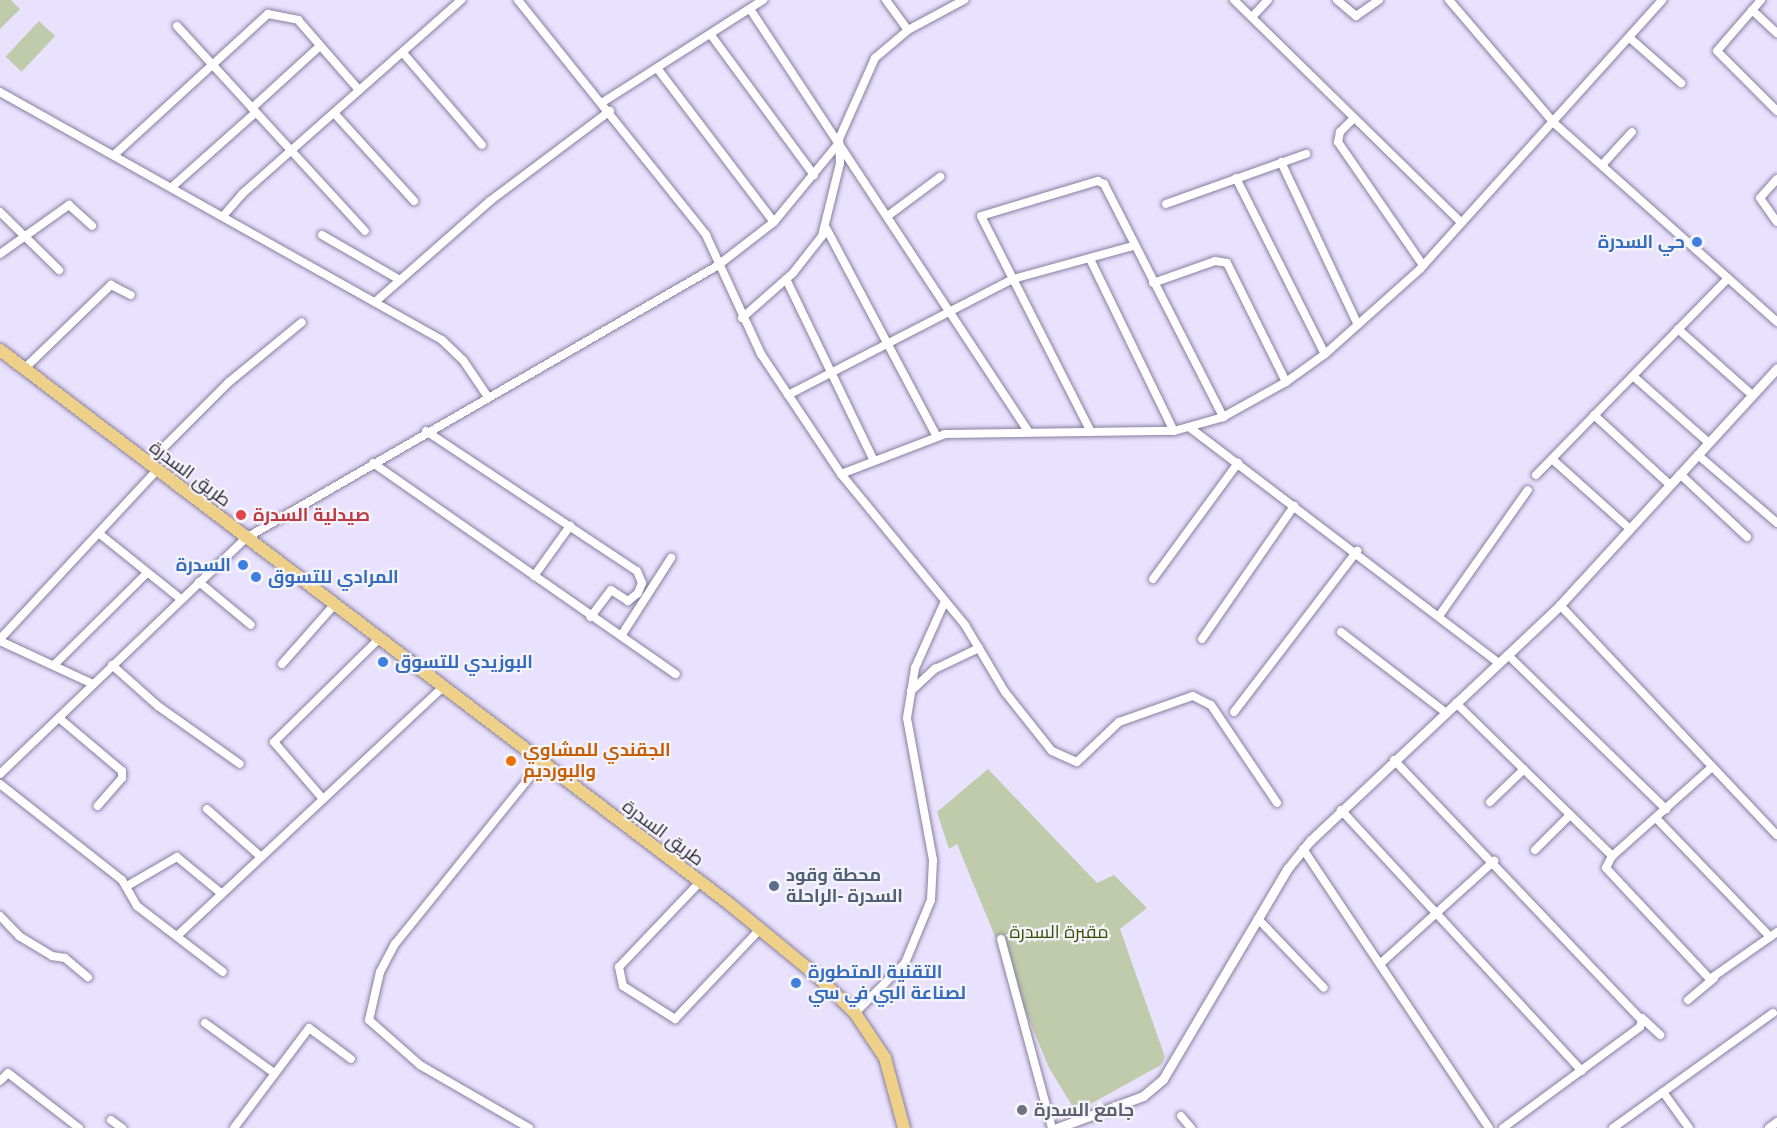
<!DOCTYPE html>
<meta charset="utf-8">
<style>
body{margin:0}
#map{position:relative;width:1777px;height:1128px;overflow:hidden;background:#e9e2fe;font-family:"PT Sans",Cairo,sans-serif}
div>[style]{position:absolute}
.green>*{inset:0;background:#c0cbab;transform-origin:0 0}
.roads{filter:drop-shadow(0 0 2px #877f9e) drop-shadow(0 0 2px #877f9e)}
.minor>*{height:8px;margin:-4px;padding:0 4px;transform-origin:4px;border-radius:4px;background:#fff}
.tertiary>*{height:9px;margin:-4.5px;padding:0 4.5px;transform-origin:4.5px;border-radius:4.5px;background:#fff}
.primary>*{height:12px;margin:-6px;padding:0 6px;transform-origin:6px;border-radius:6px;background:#efd088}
.dots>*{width:16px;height:16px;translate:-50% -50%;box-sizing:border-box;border:3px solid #f4f3fa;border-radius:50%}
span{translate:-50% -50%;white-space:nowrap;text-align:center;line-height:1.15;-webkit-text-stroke:4.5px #f4f3fa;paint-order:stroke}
.shop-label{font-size:18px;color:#366cbe;font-weight:700}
.right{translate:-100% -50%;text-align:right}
.left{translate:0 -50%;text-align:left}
.street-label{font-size:18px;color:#1f1c28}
.health-label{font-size:18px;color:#be3a42;font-weight:700}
.food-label{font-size:18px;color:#c56008;font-weight:700}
.service-label{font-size:18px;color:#4e5e75;font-weight:700}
.park-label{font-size:18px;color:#3b4c02}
.worship-label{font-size:18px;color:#5b616d;font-weight:700}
</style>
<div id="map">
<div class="green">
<i style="clip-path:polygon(0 0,11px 0,20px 9px,0 29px)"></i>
<i style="left:39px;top:21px;width:22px;height:49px;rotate:43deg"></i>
<i style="clip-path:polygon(988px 769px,1097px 883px,1114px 875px,1147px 908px,1120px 929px,1165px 1057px,1161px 1065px,1076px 1112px,1049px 1068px,957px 844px,949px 849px,937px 812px)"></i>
</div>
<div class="roads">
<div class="minor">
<i style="left:518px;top:0;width:301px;rotate:51.3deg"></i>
<i style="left:706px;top:235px;width:131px;rotate:65.2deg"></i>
<i style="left:761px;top:354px;width:144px;rotate:56.3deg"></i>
<i style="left:841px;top:474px;width:111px;rotate:-21deg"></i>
<i style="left:945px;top:434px;width:229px;rotate:-0.8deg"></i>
<i style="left:1174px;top:431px;width:51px;rotate:-15.9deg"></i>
<i style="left:1223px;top:417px;width:72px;rotate:-29.1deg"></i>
<i style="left:1286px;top:382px;width:48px;rotate:-35.7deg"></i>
<i style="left:1325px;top:354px;width:127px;rotate:-41.8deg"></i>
<i style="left:1420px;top:269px;width:362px;rotate:-48deg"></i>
<i style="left:886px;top:0;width:37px;rotate:54deg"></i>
<i style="left:1234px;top:0;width:318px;rotate:44.4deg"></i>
<i style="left:1337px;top:0;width:25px;rotate:40deg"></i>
<i style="left:1356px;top:16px;width:28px;rotate:-35deg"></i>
<i style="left:1449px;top:0;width:162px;rotate:49.5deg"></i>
<i style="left:1554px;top:123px;width:299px;rotate:41.7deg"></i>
<i style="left:1761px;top:0;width:67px;rotate:130.8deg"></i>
<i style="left:1717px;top:51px;width:85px;rotate:45deg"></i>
<i style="left:750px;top:9px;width:505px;rotate:56.62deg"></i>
<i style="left:1752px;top:10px;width:34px;rotate:43deg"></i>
<i style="left:1252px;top:17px;width:23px;rotate:-47deg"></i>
<i style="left:177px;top:26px;width:278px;rotate:47.5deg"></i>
<i style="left:711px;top:35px;width:174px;rotate:53.7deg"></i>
<i style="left:1631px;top:39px;width:67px;rotate:41.3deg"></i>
<i style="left:403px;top:53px;width:121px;rotate:49.3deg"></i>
<i style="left:657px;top:68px;width:193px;rotate:52.8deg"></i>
<i style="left:0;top:92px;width:507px;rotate:29.3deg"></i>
<i style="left:442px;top:340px;width:29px;rotate:44deg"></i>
<i style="left:463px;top:360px;width:45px;rotate:56deg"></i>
<i style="left:603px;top:102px;width:190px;rotate:-32.5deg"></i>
<i style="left:252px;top:108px;width:92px;rotate:-42.4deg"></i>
<i style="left:334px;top:113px;width:119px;rotate:47.7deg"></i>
<i style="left:1354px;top:118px;width:20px;rotate:135deg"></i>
<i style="left:1340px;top:132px;width:10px;rotate:101deg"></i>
<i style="left:1338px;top:142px;width:150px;rotate:55.4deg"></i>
<i style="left:114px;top:155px;width:209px;rotate:-42.5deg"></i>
<i style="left:268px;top:14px;width:31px;rotate:11deg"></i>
<i style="left:298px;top:20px;width:93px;rotate:48.9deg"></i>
<i style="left:1281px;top:162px;width:178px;rotate:64.7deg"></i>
<i style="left:1603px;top:164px;width:43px;rotate:-47.8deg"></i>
<i style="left:1236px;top:178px;width:197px;rotate:63.2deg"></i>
<i style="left:1777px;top:179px;width:25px;rotate:132deg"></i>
<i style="left:1760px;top:198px;width:29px;rotate:55deg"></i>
<i style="left:173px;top:186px;width:111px;rotate:-41.7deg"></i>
<i style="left:1166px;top:204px;width:149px;rotate:-19.7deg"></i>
<i style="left:0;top:212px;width:83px;rotate:44.5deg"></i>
<i style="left:224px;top:215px;width:28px;rotate:-49deg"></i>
<i style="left:242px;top:194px;width:293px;rotate:-41.5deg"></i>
<i style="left:889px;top:215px;width:64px;rotate:-36.7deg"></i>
<i style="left:826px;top:228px;width:234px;rotate:62deg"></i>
<i style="left:322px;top:235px;width:90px;rotate:30deg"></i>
<i style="left:0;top:254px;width:85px;rotate:-35.4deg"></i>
<i style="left:69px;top:205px;width:31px;rotate:42deg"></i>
<i style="left:1090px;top:259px;width:191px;rotate:64deg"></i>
<i style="left:786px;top:279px;width:200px;rotate:64.2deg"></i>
<i style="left:1153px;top:283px;width:66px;rotate:-19.5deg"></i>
<i style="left:1215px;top:261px;width:12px;rotate:9deg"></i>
<i style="left:1227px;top:263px;width:133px;rotate:63.6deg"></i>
<i style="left:375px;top:302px;width:153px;rotate:-41.3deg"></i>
<i style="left:490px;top:201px;width:150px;rotate:-36.9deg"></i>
<i style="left:742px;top:318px;width:68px;rotate:-41.4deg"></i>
<i style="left:793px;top:273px;width:47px;rotate:-51.9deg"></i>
<i style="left:822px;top:236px;width:75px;rotate:-76.1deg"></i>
<i style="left:840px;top:163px;width:24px;rotate:-92deg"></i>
<i style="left:839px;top:139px;width:89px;rotate:-66deg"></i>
<i style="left:875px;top:58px;width:43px;rotate:-40.3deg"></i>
<i style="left:908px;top:30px;width:64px;rotate:-28.2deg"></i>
<i style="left:1678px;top:329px;width:99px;rotate:41.7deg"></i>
<i style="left:25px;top:368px;width:120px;rotate:-44deg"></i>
<i style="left:111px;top:285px;width:22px;rotate:27deg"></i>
<i style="left:1633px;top:376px;width:101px;rotate:41.4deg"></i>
<i style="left:788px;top:395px;width:253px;rotate:-27.3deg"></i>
<i style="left:1013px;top:279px;width:124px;rotate:-15.4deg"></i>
<i style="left:1594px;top:415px;width:103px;rotate:42.6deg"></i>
<i style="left:1189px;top:427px;width:390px;rotate:37.3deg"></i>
<i style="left:426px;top:431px;width:253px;rotate:33.6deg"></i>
<i style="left:637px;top:571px;width:13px;rotate:67deg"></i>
<i style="left:642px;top:583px;width:11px;rotate:112deg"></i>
<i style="left:638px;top:593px;width:13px;rotate:141deg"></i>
<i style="left:628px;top:601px;width:20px;rotate:-147deg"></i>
<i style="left:611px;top:590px;width:34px;rotate:127deg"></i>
<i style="left:1091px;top:432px;width:242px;rotate:-117deg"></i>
<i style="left:981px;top:216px;width:122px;rotate:-16.7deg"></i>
<i style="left:1098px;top:181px;width:7px;rotate:27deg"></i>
<i style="left:1104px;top:184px;width:262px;rotate:62.9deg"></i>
<i style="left:1698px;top:455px;width:104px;rotate:40.7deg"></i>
<i style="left:1552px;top:459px;width:105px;rotate:41.9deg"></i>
<i style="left:373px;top:463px;width:369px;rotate:34.9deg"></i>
<i style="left:147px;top:464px;width:116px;rotate:-45deg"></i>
<i style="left:229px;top:382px;width:94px;rotate:-39.4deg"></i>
<i style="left:841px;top:474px;width:195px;rotate:50.6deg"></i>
<i style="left:965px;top:625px;width:78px;rotate:59.2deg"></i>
<i style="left:1005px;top:692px;width:75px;rotate:51.5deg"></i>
<i style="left:1052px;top:751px;width:27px;rotate:24deg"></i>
<i style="left:1077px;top:762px;width:58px;rotate:-43.6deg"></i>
<i style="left:1119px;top:722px;width:78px;rotate:-19.4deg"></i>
<i style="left:1193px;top:696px;width:20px;rotate:27deg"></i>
<i style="left:1211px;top:705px;width:118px;rotate:56deg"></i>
<i style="left:1680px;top:474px;width:92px;rotate:43.2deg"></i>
<i style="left:1536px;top:475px;width:275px;rotate:-45.7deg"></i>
<i style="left:101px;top:535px;width:102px;rotate:38.7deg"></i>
<i style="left:534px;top:576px;width:62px;rotate:-54.2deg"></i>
<i style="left:1153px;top:579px;width:144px;rotate:-53.8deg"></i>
<i style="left:199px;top:582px;width:67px;rotate:39.6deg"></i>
<i style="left:1560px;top:605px;width:316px;rotate:46.7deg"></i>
<i style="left:1439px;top:616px;width:154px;rotate:-54.8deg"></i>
<i style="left:1341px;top:632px;width:133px;rotate:37.6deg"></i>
<i style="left:621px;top:636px;width:93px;rotate:-57.3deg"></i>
<i style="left:0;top:639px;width:229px;rotate:-47.1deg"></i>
<i style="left:1202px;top:639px;width:162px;rotate:-55.3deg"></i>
<i style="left:0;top:641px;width:102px;rotate:24.8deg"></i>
<i style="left:1508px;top:655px;width:221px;rotate:44.3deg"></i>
<i style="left:55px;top:664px;width:129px;rotate:-44.7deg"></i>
<i style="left:282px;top:664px;width:79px;rotate:-48.6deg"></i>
<i style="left:112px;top:665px;width:62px;rotate:41.7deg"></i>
<i style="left:158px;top:706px;width:100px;rotate:35.3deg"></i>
<i style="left:911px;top:691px;width:33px;rotate:-43deg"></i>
<i style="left:935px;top:669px;width:49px;rotate:-25.5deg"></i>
<i style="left:1456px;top:703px;width:219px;rotate:44.4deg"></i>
<i style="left:1234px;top:712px;width:203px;rotate:-52.6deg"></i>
<i style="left:59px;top:718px;width:82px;rotate:40.1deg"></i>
<i style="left:122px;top:771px;width:7px;rotate:90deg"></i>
<i style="left:122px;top:778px;width:37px;rotate:131deg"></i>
<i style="left:1394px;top:760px;width:359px;rotate:46.4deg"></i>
<i style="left:1642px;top:1020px;width:7px;rotate:106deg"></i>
<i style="left:1640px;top:1027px;width:170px;rotate:143.6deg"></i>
<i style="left:1712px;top:767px;width:134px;rotate:138.3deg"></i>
<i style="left:1612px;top:856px;width:13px;rotate:117deg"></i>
<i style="left:1606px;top:868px;width:152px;rotate:46.9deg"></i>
<i style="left:1710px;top:979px;width:82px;rotate:-35deg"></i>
<i style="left:0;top:774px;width:341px;rotate:-43.8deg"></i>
<i style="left:246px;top:538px;width:544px;rotate:-30.01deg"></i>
<i style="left:717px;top:266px;width:72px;rotate:-37.7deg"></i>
<i style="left:774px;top:222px;width:101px;rotate:-50.6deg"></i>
<i style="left:0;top:784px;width:155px;rotate:38.2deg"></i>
<i style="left:122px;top:880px;width:30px;rotate:60deg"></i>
<i style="left:137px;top:906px;width:108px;rotate:37.5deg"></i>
<i style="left:323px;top:799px;width:75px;rotate:-130.7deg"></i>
<i style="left:274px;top:742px;width:148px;rotate:-44.5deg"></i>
<i style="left:1490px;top:802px;width:47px;rotate:-44.1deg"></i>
<i style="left:207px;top:809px;width:72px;rotate:41.6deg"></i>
<i style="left:1341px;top:810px;width:355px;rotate:47.3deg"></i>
<i style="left:1656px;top:818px;width:165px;rotate:46.2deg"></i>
<i style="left:1303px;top:849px;width:335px;rotate:56.3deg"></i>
<i style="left:1535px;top:850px;width:49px;rotate:-45deg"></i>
<i style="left:699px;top:883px;width:116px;rotate:133.6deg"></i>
<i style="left:619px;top:967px;width:19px;rotate:78deg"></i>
<i style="left:623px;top:986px;width:62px;rotate:32.4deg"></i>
<i style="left:675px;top:1019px;width:125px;rotate:-46.6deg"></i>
<i style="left:127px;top:886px;width:58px;rotate:-30.1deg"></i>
<i style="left:177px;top:857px;width:58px;rotate:39.4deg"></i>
<i style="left:0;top:916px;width:28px;rotate:46deg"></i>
<i style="left:19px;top:936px;width:39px;rotate:31deg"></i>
<i style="left:52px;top:956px;width:13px;rotate:9deg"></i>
<i style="left:65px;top:958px;width:30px;rotate:40deg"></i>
<i style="left:1258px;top:919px;width:95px;rotate:46.3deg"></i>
<i style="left:177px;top:936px;width:366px;rotate:-43.1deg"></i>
<i style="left:1001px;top:939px;width:196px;rotate:74.9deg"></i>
<i style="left:1380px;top:964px;width:154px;rotate:-42.1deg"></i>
<i style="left:1688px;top:1000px;width:34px;rotate:-40deg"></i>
<i style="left:855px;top:1013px;width:71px;rotate:-45deg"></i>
<i style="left:905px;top:963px;width:68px;rotate:-67.6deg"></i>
<i style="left:931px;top:900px;width:40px;rotate:-87.1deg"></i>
<i style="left:933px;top:860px;width:144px;rotate:-100.4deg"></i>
<i style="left:907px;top:718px;width:51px;rotate:-80.9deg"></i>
<i style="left:915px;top:668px;width:73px;rotate:-65.9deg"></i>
<i style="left:1642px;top:1018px;width:25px;rotate:43deg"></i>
<i style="left:205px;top:1023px;width:84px;rotate:35.8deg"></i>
<i style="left:0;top:1081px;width:11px;rotate:-45deg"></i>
<i style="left:8px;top:1073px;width:90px;rotate:37.8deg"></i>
<i style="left:1663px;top:1092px;width:44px;rotate:54.2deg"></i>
<i style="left:1181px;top:1116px;width:16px;rotate:50deg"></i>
<i style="left:111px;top:1120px;width:14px;rotate:36deg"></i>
<i style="left:234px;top:1128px;width:125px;rotate:-53.1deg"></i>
<i style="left:309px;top:1028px;width:52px;rotate:36.4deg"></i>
<i style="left:529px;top:1128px;width:126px;rotate:-150deg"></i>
<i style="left:420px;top:1065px;width:68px;rotate:-138.6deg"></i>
<i style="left:369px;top:1020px;width:49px;rotate:-77.1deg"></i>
<i style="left:380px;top:972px;width:32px;rotate:-62deg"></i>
<i style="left:395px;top:944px;width:233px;rotate:-51.1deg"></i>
<i style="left:1613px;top:1128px;width:197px;rotate:-35.7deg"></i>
<i style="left:1769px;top:1128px;width:10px;rotate:-37deg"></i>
</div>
<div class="tertiary">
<i style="left:1057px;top:1128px;width:92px;rotate:-20.4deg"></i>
<i style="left:1143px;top:1096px;width:26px;rotate:-40deg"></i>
<i style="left:1163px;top:1079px;width:245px;rotate:-59.4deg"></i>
<i style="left:1288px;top:868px;width:36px;rotate:-51deg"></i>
<i style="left:1311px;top:840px;width:342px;rotate:-43.3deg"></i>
<i style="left:1560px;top:605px;width:321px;rotate:-47.5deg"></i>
</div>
<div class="primary">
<i style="left:0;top:350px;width:913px;rotate:37.21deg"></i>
<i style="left:727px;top:902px;width:115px;rotate:39.4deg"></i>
<i style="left:816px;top:975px;width:54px;rotate:44.3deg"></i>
<i style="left:855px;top:1013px;width:54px;rotate:56.3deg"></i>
<i style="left:885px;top:1058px;width:73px;rotate:74.8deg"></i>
</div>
</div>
<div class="dots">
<i style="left:1697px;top:242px;background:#3f7fe0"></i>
<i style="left:241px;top:515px;background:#e0444e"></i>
<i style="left:243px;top:565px;background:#3f7fe0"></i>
<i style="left:256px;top:577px;background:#3f7fe0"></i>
<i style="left:383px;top:662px;background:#3f7fe0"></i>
<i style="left:511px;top:761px;background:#e8710a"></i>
<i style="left:774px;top:886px;background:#5c6f8a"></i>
<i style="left:796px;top:983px;background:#3f7fe0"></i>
<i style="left:1022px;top:1110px;background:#6b7280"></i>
</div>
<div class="shop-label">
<span class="right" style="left:1685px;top:242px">حي السدرة</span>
<span class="right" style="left:231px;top:565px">السدرة</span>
<span class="left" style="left:268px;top:577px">المرادي للتسوق</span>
<span class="left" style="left:395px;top:662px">البوزيدي للتسوق</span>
<span class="left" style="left:808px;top:983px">التقنية المتطورة<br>لصناعة البي في سي</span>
</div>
<div class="street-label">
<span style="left:190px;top:474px;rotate:37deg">طريق السدرة</span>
<span style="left:663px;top:833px;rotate:37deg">طريق السدرة</span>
</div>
<div class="health-label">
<span class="left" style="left:253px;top:515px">صيدلية السدرة</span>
</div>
<div class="food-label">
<span class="left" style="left:523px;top:761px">الجقندي للمشاوي<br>والبورديم</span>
</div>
<div class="service-label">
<span class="left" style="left:786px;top:886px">محطة وقود<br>السدرة -الراحلة</span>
</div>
<div class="park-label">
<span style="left:1059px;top:932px">مقبرة السدرة</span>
</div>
<div class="worship-label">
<span class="left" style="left:1034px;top:1110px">جامع السدرة</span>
</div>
</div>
